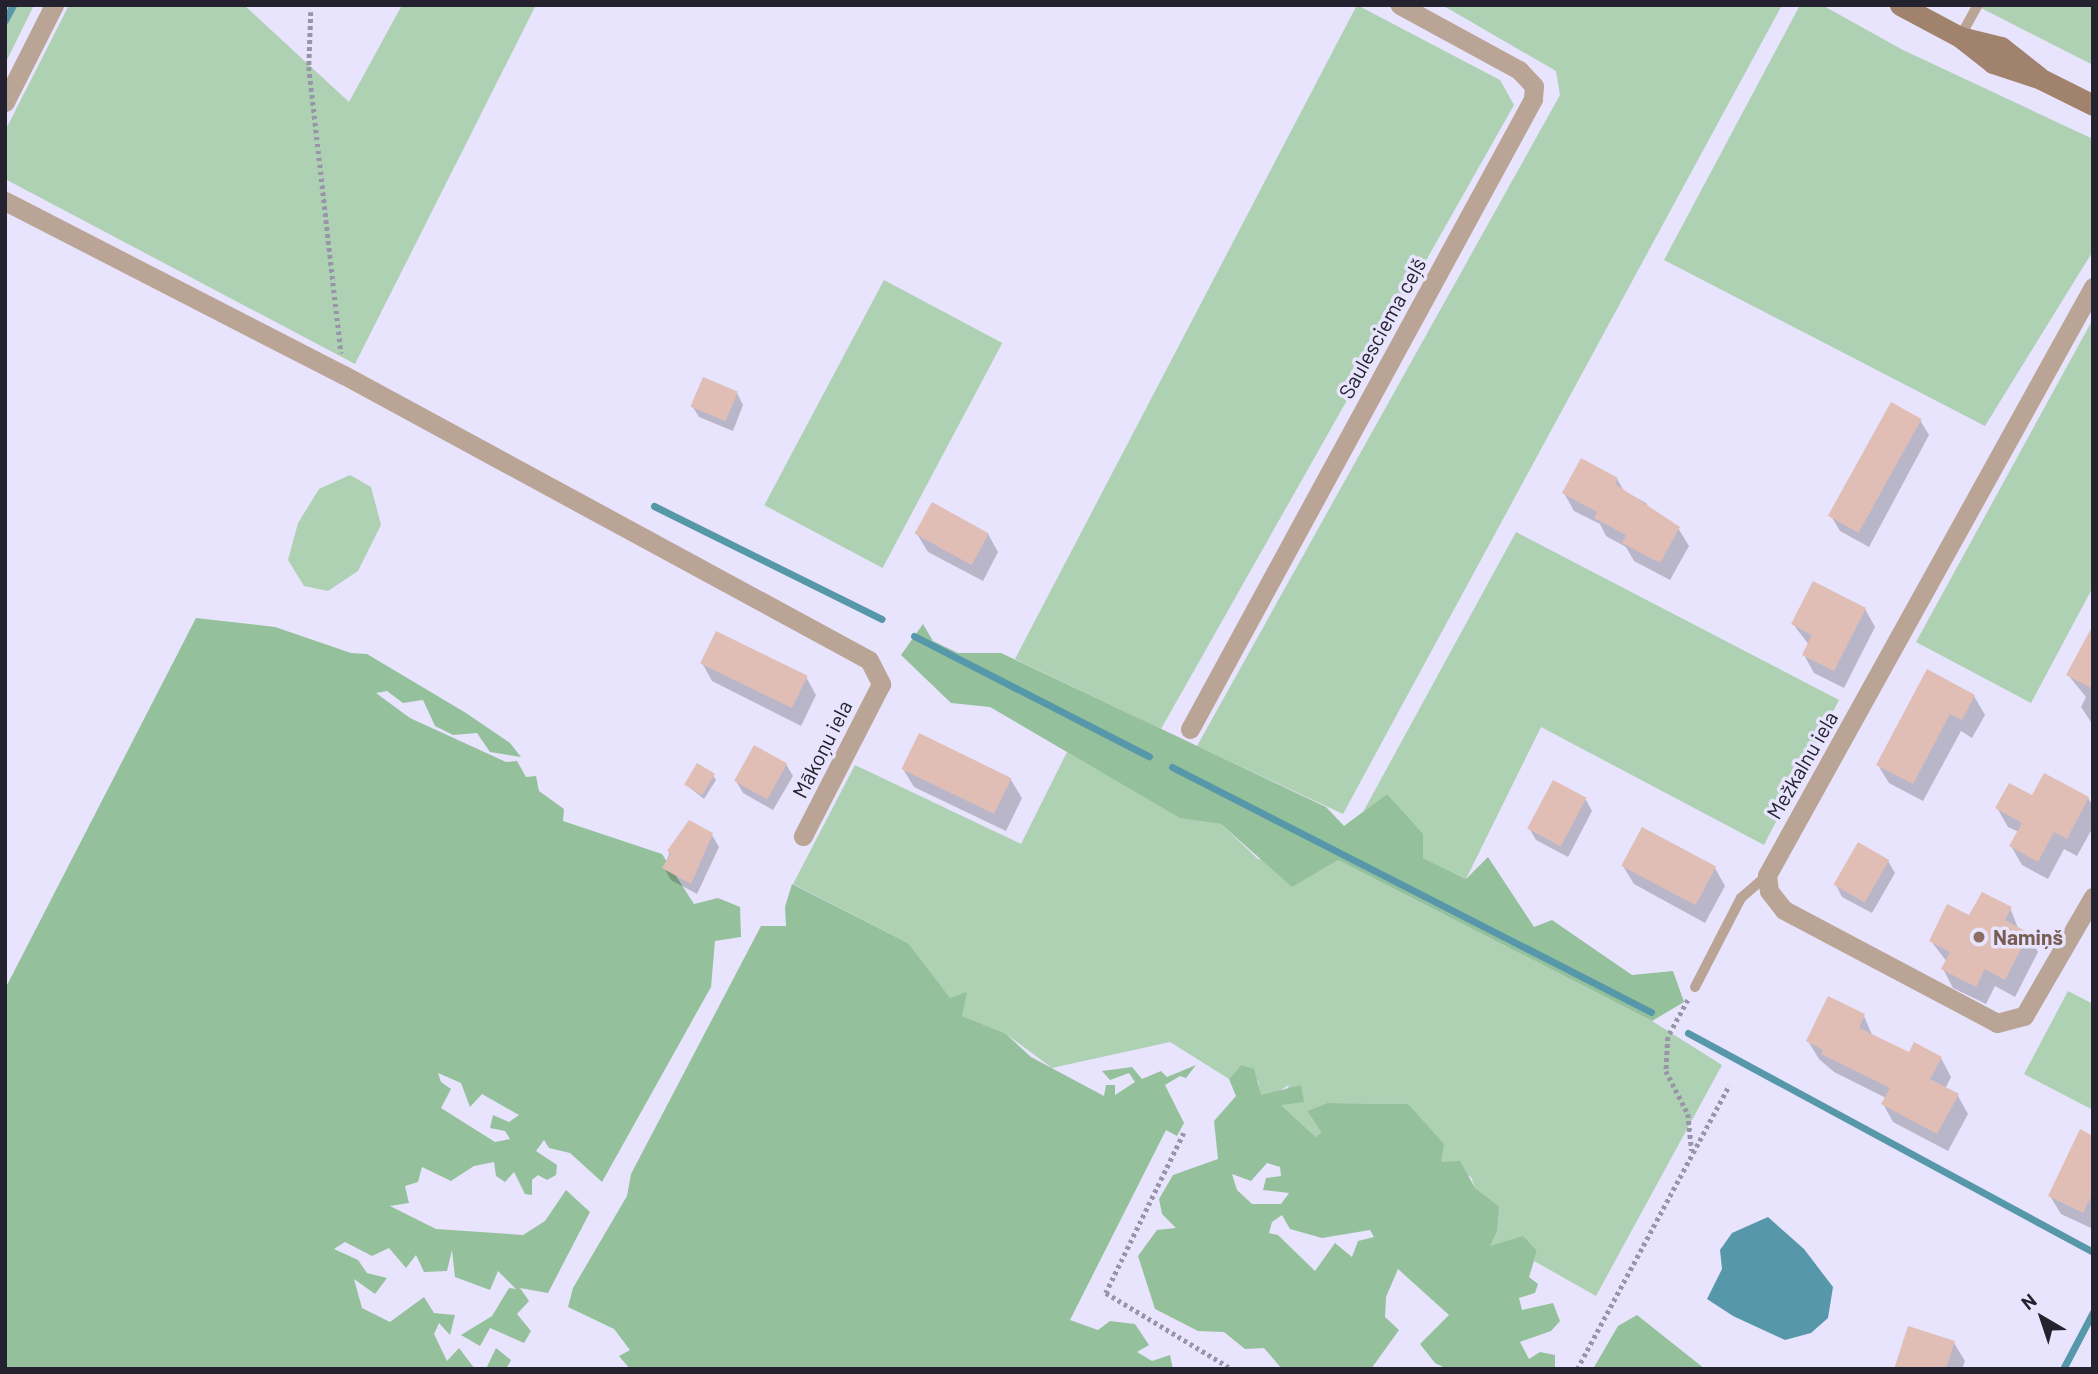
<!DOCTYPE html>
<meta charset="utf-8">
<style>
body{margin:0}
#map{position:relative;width:2098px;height:1374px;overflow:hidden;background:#e8e4fd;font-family:Barlow,sans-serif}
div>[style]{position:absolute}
.green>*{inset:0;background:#aed1b3;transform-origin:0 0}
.forest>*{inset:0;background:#94c19b}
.water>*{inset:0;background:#5698a9}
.shadow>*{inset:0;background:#0003}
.stream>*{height:7px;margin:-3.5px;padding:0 3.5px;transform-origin:3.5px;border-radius:3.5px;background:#5698a9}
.building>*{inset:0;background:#e0beb5;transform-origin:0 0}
.path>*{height:4.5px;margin-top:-2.25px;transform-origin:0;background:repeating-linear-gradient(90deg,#9895a9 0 3.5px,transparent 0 7px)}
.lane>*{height:10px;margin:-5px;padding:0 5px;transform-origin:5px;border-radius:5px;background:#b9a495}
.street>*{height:19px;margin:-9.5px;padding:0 9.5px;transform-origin:9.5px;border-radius:9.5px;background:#b9a495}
.secondary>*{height:21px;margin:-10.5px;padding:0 10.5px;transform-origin:10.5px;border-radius:10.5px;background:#a1836d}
.dots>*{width:19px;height:19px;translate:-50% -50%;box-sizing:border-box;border:4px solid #e8e4fd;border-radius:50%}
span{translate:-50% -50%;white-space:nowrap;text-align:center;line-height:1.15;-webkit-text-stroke:7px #e8e4fd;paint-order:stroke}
.street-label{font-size:21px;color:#24222e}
.education-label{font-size:21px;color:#785e54;font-weight:700}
.left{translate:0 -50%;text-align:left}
.frame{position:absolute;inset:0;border:7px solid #24222e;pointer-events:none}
.north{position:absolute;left:2007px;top:1283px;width:70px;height:70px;-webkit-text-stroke:5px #e8e4fd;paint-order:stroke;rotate:321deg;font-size:19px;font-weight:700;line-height:28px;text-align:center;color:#24222e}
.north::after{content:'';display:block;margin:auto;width:24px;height:32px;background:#24222e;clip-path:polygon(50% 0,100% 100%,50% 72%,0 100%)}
</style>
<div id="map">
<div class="green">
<i style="clip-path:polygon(5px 5px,34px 5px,5px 64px)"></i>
<i style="clip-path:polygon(69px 5px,244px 5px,349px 102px,402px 5px,536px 5px,355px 364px,5px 179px,5px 131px)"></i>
<i style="clip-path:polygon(1357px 5px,1500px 80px,1514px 105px,1161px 729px,1015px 659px)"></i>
<i style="clip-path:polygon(1442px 5px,1782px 5px,1343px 814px,1197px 746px,1560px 95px,1556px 71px)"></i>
<i style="clip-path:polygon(1800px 5px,1822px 5px,1903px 50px,2093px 139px,2093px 251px,1985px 426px,1664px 260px)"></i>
<i style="clip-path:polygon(1975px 5px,2093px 5px,2093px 65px)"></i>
<i style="left:884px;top:280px;width:134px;height:255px;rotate:28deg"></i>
<i style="clip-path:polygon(2093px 319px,2093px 587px,2031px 703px,1916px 642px)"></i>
<i style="clip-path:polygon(350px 475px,371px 487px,381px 525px,358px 571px,328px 591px,304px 586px,288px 560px,298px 523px,319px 489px)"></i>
<i style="clip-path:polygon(1516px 532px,1839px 700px,1764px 845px,1541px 727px,1466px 879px,1423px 858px,1387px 794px,1363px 812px)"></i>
<i style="clip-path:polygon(1067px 752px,1180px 817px,1221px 824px,1258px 859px,1338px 860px,1652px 1021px,1722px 1065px,1596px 1296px,1534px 1261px,1537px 1251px,1490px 1246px,1499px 1206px,1475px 1188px,1471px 1177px,1440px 1162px,1408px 1104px,1327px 1103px,1307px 1111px,1321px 1132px,1316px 1137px,1281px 1105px,1289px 1085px,1272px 1095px,1260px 1095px,1258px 1081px,1241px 1065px,1229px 1079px,1170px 1042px,1052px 1068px,1005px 1033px,962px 1016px,908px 943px,793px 884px,855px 765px,1021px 844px)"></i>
<i style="clip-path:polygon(2068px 991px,2093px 1004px,2093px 1110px,2024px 1074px)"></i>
</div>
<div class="forest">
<i style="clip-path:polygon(evenodd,196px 618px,275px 627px,351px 653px,367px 654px,466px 713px,510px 743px,521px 757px,490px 752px,477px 733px,453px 735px,435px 726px,423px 700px,403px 703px,387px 691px,376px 693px,410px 718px,506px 762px,517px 761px,526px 777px,536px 776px,539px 791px,564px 809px,563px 821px,662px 854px,694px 904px,718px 898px,740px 907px,741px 937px,715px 941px,711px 987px,602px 1182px,570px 1153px,549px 1148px,544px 1140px,536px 1151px,557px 1165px,556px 1175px,547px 1180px,538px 1175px,532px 1180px,532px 1195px,525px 1194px,514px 1172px,505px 1182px,496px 1176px,494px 1162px,474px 1166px,451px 1181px,422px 1167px,418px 1182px,405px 1186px,409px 1203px,390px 1206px,436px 1229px,523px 1235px,545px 1221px,566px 1190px,590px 1212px,548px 1293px,520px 1288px,529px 1301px,517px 1314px,531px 1331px,524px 1343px,490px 1328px,480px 1346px,461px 1335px,492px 1316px,509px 1288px,516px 1289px,498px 1271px,490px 1290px,455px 1277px,452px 1250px,447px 1271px,424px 1272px,416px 1255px,406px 1268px,389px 1248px,372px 1256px,345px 1242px,334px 1249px,358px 1260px,367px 1273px,387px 1278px,375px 1294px,354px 1279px,362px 1308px,390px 1322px,424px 1297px,434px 1313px,455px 1315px,450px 1335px,439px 1323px,434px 1334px,447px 1361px,459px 1348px,475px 1369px,5px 1369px,5px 989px,196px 618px,438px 1073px,461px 1083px,470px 1107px,482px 1094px,519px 1115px,509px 1122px,493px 1115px,490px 1128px,505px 1131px,510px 1139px,495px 1142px,441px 1108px,451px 1089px,441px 1082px,438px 1073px)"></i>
<i style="clip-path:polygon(923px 624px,933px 641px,958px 653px,1001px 653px,1326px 807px,1344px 826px,1387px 794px,1423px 834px,1423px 858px,1466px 879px,1488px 857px,1534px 927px,1552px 920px,1632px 975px,1673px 971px,1684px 1002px,1652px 1021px,1338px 860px,1292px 887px,1221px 824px,1180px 818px,990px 707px,951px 703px,901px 655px)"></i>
<i style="clip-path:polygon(792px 884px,908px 943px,950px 998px,967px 992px,962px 1016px,1005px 1033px,1031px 1057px,1104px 1096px,1106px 1085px,1115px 1085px,1115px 1095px,1135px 1082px,1129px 1073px,1110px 1080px,1102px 1071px,1132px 1067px,1142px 1079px,1161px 1071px,1167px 1077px,1196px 1065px,1186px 1078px,1180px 1076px,1165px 1085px,1184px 1123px,1177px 1136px,1166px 1130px,1070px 1320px,1098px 1330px,1110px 1321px,1135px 1324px,1149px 1345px,1137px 1352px,1152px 1361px,1170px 1355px,1173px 1369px,630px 1369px,619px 1356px,630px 1350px,614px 1329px,568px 1307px,573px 1288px,627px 1196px,631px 1174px,761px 926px,786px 926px,785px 907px)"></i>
<i style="clip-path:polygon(evenodd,1241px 1065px,1254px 1069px,1261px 1095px,1301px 1085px,1304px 1102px,1281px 1105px,1316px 1137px,1321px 1132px,1307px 1111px,1327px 1103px,1408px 1104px,1444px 1144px,1441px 1162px,1460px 1161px,1475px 1188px,1499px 1206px,1497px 1231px,1490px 1246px,1523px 1236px,1537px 1251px,1529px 1277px,1538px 1284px,1535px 1293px,1519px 1298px,1522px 1310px,1553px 1303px,1560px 1321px,1551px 1331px,1520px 1342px,1529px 1359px,1540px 1352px,1555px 1355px,1555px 1369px,1447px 1369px,1435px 1363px,1420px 1344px,1449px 1315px,1398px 1269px,1386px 1297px,1385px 1317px,1399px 1330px,1371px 1369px,1282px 1369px,1264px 1348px,1245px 1349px,1224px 1332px,1198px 1331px,1155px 1309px,1138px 1256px,1157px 1230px,1176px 1228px,1162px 1214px,1159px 1199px,1173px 1175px,1218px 1159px,1214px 1121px,1236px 1096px,1229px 1079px,1241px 1065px,1267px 1163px,1280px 1167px,1281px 1176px,1266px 1178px,1263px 1190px,1289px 1193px,1281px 1204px,1252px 1204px,1237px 1190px,1232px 1174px,1251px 1181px,1267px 1163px,1241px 1065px,1282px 1215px,1290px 1229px,1322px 1238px,1370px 1230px,1374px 1237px,1358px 1241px,1352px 1257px,1335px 1243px,1315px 1271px,1278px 1235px,1269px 1233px,1272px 1222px,1282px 1215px)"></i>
<i style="clip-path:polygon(1637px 1315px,1705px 1369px,1593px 1369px,1618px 1326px)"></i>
<i style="clip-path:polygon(496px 1348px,511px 1360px,506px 1369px,486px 1369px)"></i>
</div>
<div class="water">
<i style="clip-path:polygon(1768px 1217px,1804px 1249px,1833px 1287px,1828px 1318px,1811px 1333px,1785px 1340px,1733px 1316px,1707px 1299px,1722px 1269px,1720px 1250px,1732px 1233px)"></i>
</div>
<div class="shadow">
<i style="clip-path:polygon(737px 393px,743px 405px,733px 431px,699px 417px,692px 406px)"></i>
<i style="clip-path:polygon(1920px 420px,1929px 435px,1869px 547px,1840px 531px,1831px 516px)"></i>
<i style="clip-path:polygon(1617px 479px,1624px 491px,1646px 503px,1653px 514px,1678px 528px,1689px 546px,1670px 580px,1634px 561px,1626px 547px,1606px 536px,1600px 524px,1574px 511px,1564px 493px)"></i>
<i style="clip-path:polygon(917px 534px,988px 534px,998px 552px,983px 581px,928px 552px)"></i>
<i style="clip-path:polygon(1865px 609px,1875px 627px,1844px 688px,1814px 673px,1804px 655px,1809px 645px,1793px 624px)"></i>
<i style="clip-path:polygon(2093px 650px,2093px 725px,2081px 707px,2086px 697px,2068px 675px)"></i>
<i style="clip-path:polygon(702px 663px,806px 677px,816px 695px,801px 726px,712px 681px)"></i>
<i style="clip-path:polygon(1974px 696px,1985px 715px,1972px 738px,1961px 731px,1923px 801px,1889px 783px,1878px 765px)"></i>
<i style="clip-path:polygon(786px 764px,793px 776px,773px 810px,743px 793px,736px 781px)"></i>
<i style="clip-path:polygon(903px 769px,1011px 780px,1022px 798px,1006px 831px,914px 787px)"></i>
<i style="clip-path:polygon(713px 775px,716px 780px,704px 799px,685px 784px)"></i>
<i style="clip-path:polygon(2033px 798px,2088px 798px,2093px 806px,2093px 827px,2077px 856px,2064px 849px,2048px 879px,2022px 865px,2011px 846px,2019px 832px,2008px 827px,1997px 808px)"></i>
<i style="clip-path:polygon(1586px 800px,1592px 811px,1568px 857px,1536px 840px,1529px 828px)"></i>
<i style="clip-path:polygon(712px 835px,719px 847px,697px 894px,671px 880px,664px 868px,670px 851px)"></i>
<i style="clip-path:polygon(1888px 861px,1895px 873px,1872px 913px,1842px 897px,1836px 885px)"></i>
<i style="clip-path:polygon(1623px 866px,1715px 868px,1725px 886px,1705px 923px,1634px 884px)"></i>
<i style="clip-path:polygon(2010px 908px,2019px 930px,2028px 934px,2038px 952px,2015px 997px,1995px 986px,1986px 1004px,1953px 988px,1943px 969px,1947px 962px,1931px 941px,1970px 918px)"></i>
<i style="clip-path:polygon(1864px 1016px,1873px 1037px,1910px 1054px,1941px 1058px,1951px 1077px,1945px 1089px,1958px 1096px,1968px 1114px,1948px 1151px,1893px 1122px,1883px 1104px,1886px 1098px,1834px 1072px,1819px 1059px,1808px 1041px)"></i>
<i style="clip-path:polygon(2093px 1138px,2093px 1229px,2061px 1214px,2050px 1196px)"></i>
<i style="clip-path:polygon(1954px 1343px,1965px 1361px,1962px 1369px,1896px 1369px)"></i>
</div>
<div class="stream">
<i style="left:5px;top:20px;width:17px;rotate:-62deg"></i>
<i style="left:654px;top:506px;width:254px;rotate:26.4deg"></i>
<i style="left:914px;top:636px;width:264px;rotate:27.1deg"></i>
<i style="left:1172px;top:767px;width:538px;rotate:27.09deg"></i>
<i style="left:1688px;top:1033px;width:460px;rotate:28.4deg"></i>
<i style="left:2063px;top:1369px;width:64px;rotate:-62.2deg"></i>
</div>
<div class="building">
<i style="left:703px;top:377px;width:38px;height:32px;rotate:23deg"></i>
<i style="left:1891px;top:402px;width:35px;height:130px;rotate:29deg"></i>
<i style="clip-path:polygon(1581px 458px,1618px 478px,1615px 484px,1680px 527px,1660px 563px,1622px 543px,1626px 535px,1594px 518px,1597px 512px,1562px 493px)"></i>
<i style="left:932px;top:502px;width:65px;height:36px;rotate:29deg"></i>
<i style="clip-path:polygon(1813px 581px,1866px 608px,1834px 671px,1802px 655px,1812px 635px,1791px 624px)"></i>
<i style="clip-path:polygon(2093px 625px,2093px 689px,2066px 675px)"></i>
<i style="left:716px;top:631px;width:102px;height:36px;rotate:26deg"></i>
<i style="clip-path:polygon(1927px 669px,1975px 695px,1962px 720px,1950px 714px,1913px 784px,1876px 765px)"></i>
<i style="left:919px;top:733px;width:103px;height:40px;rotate:26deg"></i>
<i style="left:754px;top:745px;width:38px;height:41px;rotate:29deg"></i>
<i style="left:697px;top:763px;width:21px;height:25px;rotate:31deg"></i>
<i style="clip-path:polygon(2044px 773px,2089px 797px,2067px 839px,2054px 832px,2038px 862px,2009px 846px,2022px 823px,1995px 808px,2009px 783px,2032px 795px)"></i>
<i style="left:1553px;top:780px;width:38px;height:55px;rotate:28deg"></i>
<i style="clip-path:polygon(689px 820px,713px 833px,691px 884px,662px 868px,671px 853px,667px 851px)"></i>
<i style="left:1642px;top:827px;width:84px;height:44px;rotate:28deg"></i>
<i style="left:1858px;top:842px;width:36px;height:49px;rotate:30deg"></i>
<i style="clip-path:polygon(1982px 892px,2012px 907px,2005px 920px,2029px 933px,2005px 980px,1985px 969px,1976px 987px,1941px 969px,1950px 952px,1929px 941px,1947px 904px,1969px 915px)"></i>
<i style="clip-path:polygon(1828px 996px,1865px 1014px,1859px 1028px,1909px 1052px,1914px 1042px,1942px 1057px,1930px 1079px,1959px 1094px,1937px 1134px,1881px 1104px,1890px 1088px,1821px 1054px,1823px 1050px,1806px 1041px)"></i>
<i style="clip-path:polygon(2080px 1129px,2093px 1136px,2093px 1193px,2083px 1213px,2048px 1196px)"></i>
<i style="clip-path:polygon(1908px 1326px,1955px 1341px,1946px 1369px,1894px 1369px)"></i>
</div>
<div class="path">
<i style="left:311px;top:12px;width:55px;rotate:92.1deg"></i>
<i style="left:309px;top:67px;width:288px;rotate:83.6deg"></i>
<i style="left:1688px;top:1000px;width:42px;rotate:118.4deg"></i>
<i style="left:1668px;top:1037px;width:34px;rotate:93deg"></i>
<i style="left:1666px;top:1071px;width:48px;rotate:62.9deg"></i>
<i style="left:1688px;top:1114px;width:37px;rotate:84deg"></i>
<i style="left:1184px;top:1133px;width:178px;rotate:116deg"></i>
<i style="left:1106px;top:1293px;width:147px;rotate:31.1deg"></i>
<i style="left:1577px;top:1369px;width:322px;rotate:-61.8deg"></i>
</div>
<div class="lane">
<i style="left:1960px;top:37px;width:37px;rotate:-61deg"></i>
<i style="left:1695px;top:987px;width:100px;rotate:-62.7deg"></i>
<i style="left:1741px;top:898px;width:35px;rotate:-41deg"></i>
</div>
<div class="street">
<i style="left:5px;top:102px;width:109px;rotate:-63.2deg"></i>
<i style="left:5px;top:201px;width:381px;rotate:27.2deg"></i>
<i style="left:344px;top:375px;width:597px;rotate:28.5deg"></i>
<i style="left:869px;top:660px;width:27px;rotate:63deg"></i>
<i style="left:881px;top:684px;width:171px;rotate:117.2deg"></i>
<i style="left:2093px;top:287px;width:672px;rotate:119deg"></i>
<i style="left:1767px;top:875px;width:16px;rotate:83deg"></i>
<i style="left:1769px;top:891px;width:24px;rotate:52deg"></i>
<i style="left:1784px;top:910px;width:241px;rotate:27.9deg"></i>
<i style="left:1997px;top:1023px;width:28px;rotate:-15deg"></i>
<i style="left:2024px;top:1016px;width:138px;rotate:-59.9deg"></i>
<i style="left:1190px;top:729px;width:717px;rotate:-61.43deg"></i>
<i style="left:1533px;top:99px;width:13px;rotate:-86deg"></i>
<i style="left:1534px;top:86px;width:22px;rotate:-133deg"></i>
<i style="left:1519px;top:70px;width:136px;rotate:-151.4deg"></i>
</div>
<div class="secondary">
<i style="left:1900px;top:5px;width:68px;rotate:28.1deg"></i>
<i style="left:1960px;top:37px;width:42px;rotate:38.2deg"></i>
<i style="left:1993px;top:63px;width:51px;rotate:18.4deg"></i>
<i style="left:2041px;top:79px;width:58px;rotate:26.6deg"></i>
<i style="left:1960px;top:37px;width:42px;rotate:13.7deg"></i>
<i style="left:2001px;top:47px;width:48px;rotate:38.3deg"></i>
</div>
<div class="dots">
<i style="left:1979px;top:937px;background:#8d6e63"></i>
</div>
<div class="street-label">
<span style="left:1382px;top:328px;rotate:-61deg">Saulesciema ceļš</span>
<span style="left:822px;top:749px;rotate:-63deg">Mākoņu iela</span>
<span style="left:1802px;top:765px;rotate:-60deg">Mežkalnu iela</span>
</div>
<div class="education-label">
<span class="left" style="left:1993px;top:937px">Namiņš</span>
</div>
<div class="frame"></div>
<div class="north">N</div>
</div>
